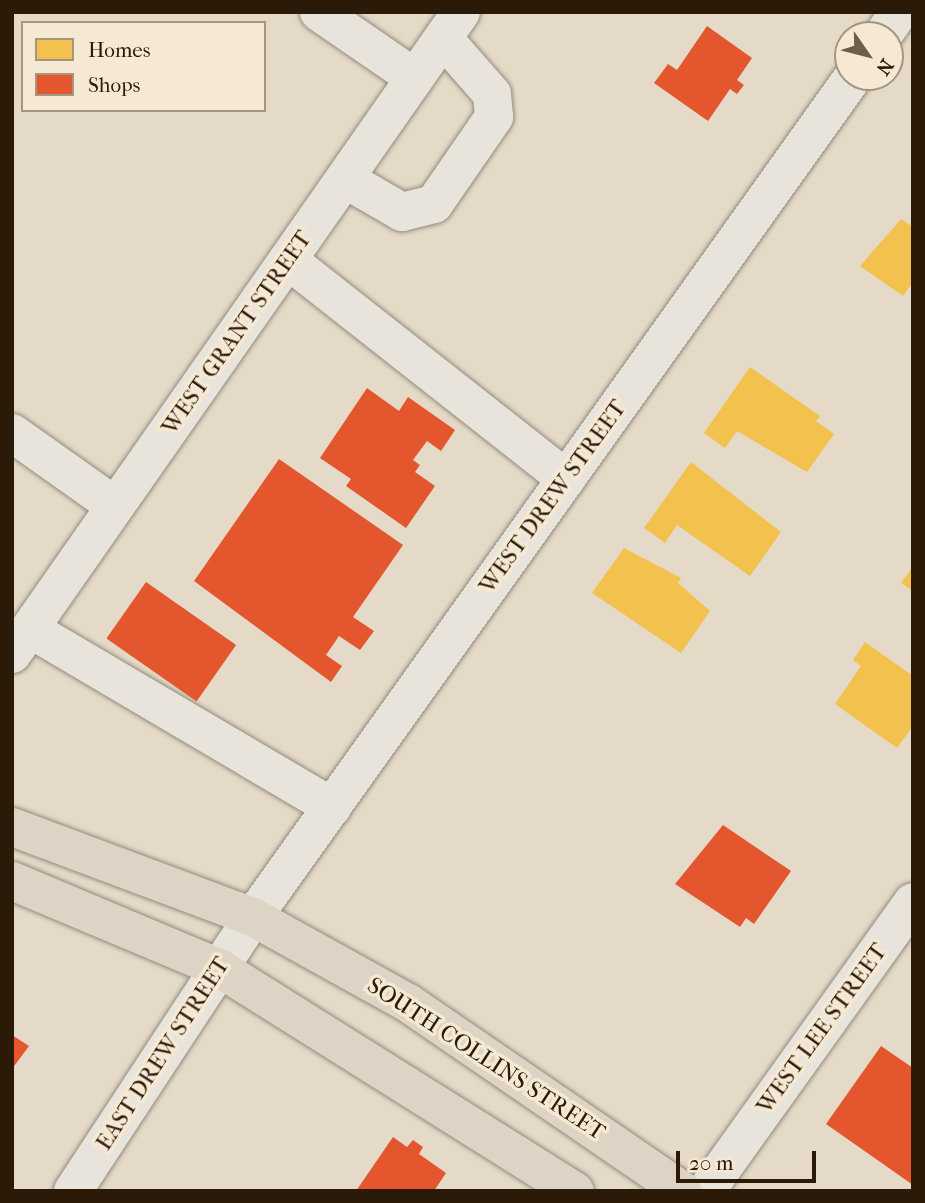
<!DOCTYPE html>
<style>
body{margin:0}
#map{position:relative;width:925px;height:1203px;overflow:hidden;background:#e4dac7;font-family:"IM FELL French Canon",serif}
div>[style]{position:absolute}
.homes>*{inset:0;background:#f2c14e}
.shops>*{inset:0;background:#e4572e;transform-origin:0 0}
.roads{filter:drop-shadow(0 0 2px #938b7e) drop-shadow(0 0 2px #938b7e)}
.minor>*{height:38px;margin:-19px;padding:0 19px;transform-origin:19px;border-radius:19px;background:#e9e4db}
.major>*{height:38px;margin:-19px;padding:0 19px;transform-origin:19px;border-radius:19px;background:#ddd4c5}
span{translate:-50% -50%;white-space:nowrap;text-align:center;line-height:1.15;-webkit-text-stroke:7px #f5e9d3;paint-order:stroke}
.street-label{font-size:23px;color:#2c1a09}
.frame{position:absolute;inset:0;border:14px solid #2c1a09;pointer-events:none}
.legend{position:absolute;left:21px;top:21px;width:245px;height:91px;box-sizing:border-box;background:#f5e9d3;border:2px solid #a59682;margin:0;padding:9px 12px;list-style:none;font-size:21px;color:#2c1a09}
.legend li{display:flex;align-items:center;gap:14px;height:35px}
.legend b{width:35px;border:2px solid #a59682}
.north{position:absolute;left:834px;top:21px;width:70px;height:70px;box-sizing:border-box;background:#f5e9d3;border:2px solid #a59682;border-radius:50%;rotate:125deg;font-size:19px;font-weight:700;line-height:28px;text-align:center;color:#2c1a09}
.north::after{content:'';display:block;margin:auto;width:24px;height:32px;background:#6c5d4c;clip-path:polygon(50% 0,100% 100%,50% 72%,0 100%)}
.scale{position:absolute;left:676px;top:1151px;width:140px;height:32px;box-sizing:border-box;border:4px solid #2c1a09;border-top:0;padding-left:9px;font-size:21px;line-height:24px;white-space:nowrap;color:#2c1a09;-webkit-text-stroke:5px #f5e9d3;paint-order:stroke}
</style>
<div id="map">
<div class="homes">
<i style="clip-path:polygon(901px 219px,913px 227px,913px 282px,903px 296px,860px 266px)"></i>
<i style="clip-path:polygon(750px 367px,820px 416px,816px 421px,834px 434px,807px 472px,737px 431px,725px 448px,704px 433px)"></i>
<i style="clip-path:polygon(691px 462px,781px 532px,750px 576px,677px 525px,665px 543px,644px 528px)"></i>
<i style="clip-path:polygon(624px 548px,681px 578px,678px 583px,710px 611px,681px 653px,592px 593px)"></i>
<i style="clip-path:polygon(913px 567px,913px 591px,901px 583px)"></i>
<i style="clip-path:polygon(865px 642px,913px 676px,913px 726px,897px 748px,835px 704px,861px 666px,853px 660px)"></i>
</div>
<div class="shops">
<i style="clip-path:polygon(707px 26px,752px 58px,737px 80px,744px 85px,737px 94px,730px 89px,708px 121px,654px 83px,668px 64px,677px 70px)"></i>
<i style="clip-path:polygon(367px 388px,399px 411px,408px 397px,455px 430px,441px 451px,427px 441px,413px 460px,420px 465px,415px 472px,435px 486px,406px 528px,346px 486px,351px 479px,320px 458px)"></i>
<i style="clip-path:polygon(279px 459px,403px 545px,353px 617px,374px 631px,360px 650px,339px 636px,326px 655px,342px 666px,331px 682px,194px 581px)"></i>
<i style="left:146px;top:582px;width:110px;height:69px;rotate:35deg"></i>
<i style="clip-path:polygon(723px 825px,791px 871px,754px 924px,746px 918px,740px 927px,675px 884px)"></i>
<i style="clip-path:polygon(12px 1035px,29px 1046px,12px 1069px)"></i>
<i style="clip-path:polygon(881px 1046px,913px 1068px,913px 1185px,826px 1124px)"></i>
<i style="clip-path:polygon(393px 1137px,407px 1147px,413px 1140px,423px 1147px,419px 1154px,446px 1173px,434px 1191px,356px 1191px)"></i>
</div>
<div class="roads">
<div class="minor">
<i style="left:319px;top:12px;width:116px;rotate:34.5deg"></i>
<i style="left:883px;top:35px;width:28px;rotate:-55deg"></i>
<i style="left:345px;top:179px;width:66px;rotate:30.1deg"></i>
<i style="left:402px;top:212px;width:33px;rotate:-14deg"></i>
<i style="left:434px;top:204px;width:106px;rotate:-55.4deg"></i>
<i style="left:494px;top:117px;width:23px;rotate:-95deg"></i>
<i style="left:492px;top:94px;width:74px;rotate:-131.2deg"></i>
<i style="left:288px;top:260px;width:354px;rotate:38.2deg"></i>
<i style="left:12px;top:433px;width:126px;rotate:35.3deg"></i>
<i style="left:30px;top:629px;width:351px;rotate:30.5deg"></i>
<i style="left:12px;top:654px;width:783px;rotate:-55.03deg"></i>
<i style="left:73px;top:1191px;width:328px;rotate:-56.7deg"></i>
<i style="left:253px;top:917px;width:1032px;rotate:-54.46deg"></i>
<i style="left:706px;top:1191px;width:355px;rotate:-54.4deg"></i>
</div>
<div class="major">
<i style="left:12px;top:827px;width:257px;rotate:20.5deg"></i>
<i style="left:253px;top:917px;width:177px;rotate:29deg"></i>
<i style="left:408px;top:1003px;width:333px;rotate:34.4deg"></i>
<i style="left:12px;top:881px;width:225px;rotate:22.8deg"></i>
<i style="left:219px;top:968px;width:420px;rotate:32.1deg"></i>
</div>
</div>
<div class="street-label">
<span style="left:237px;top:333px;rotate:-55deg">WEST GRANT STREET</span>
<span style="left:553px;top:497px;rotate:-54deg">WEST DREW STREET</span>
<span style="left:822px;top:1029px;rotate:-54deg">WEST LEE STREET</span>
<span style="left:163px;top:1054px;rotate:-57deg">EAST DREW STREET</span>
<span style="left:486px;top:1059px;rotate:33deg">SOUTH COLLINS STREET</span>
</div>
<div class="frame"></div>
<ul class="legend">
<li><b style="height:19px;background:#f2c14e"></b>Homes</li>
<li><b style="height:19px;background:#e4572e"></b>Shops</li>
</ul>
<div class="north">N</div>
<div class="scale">20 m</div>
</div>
